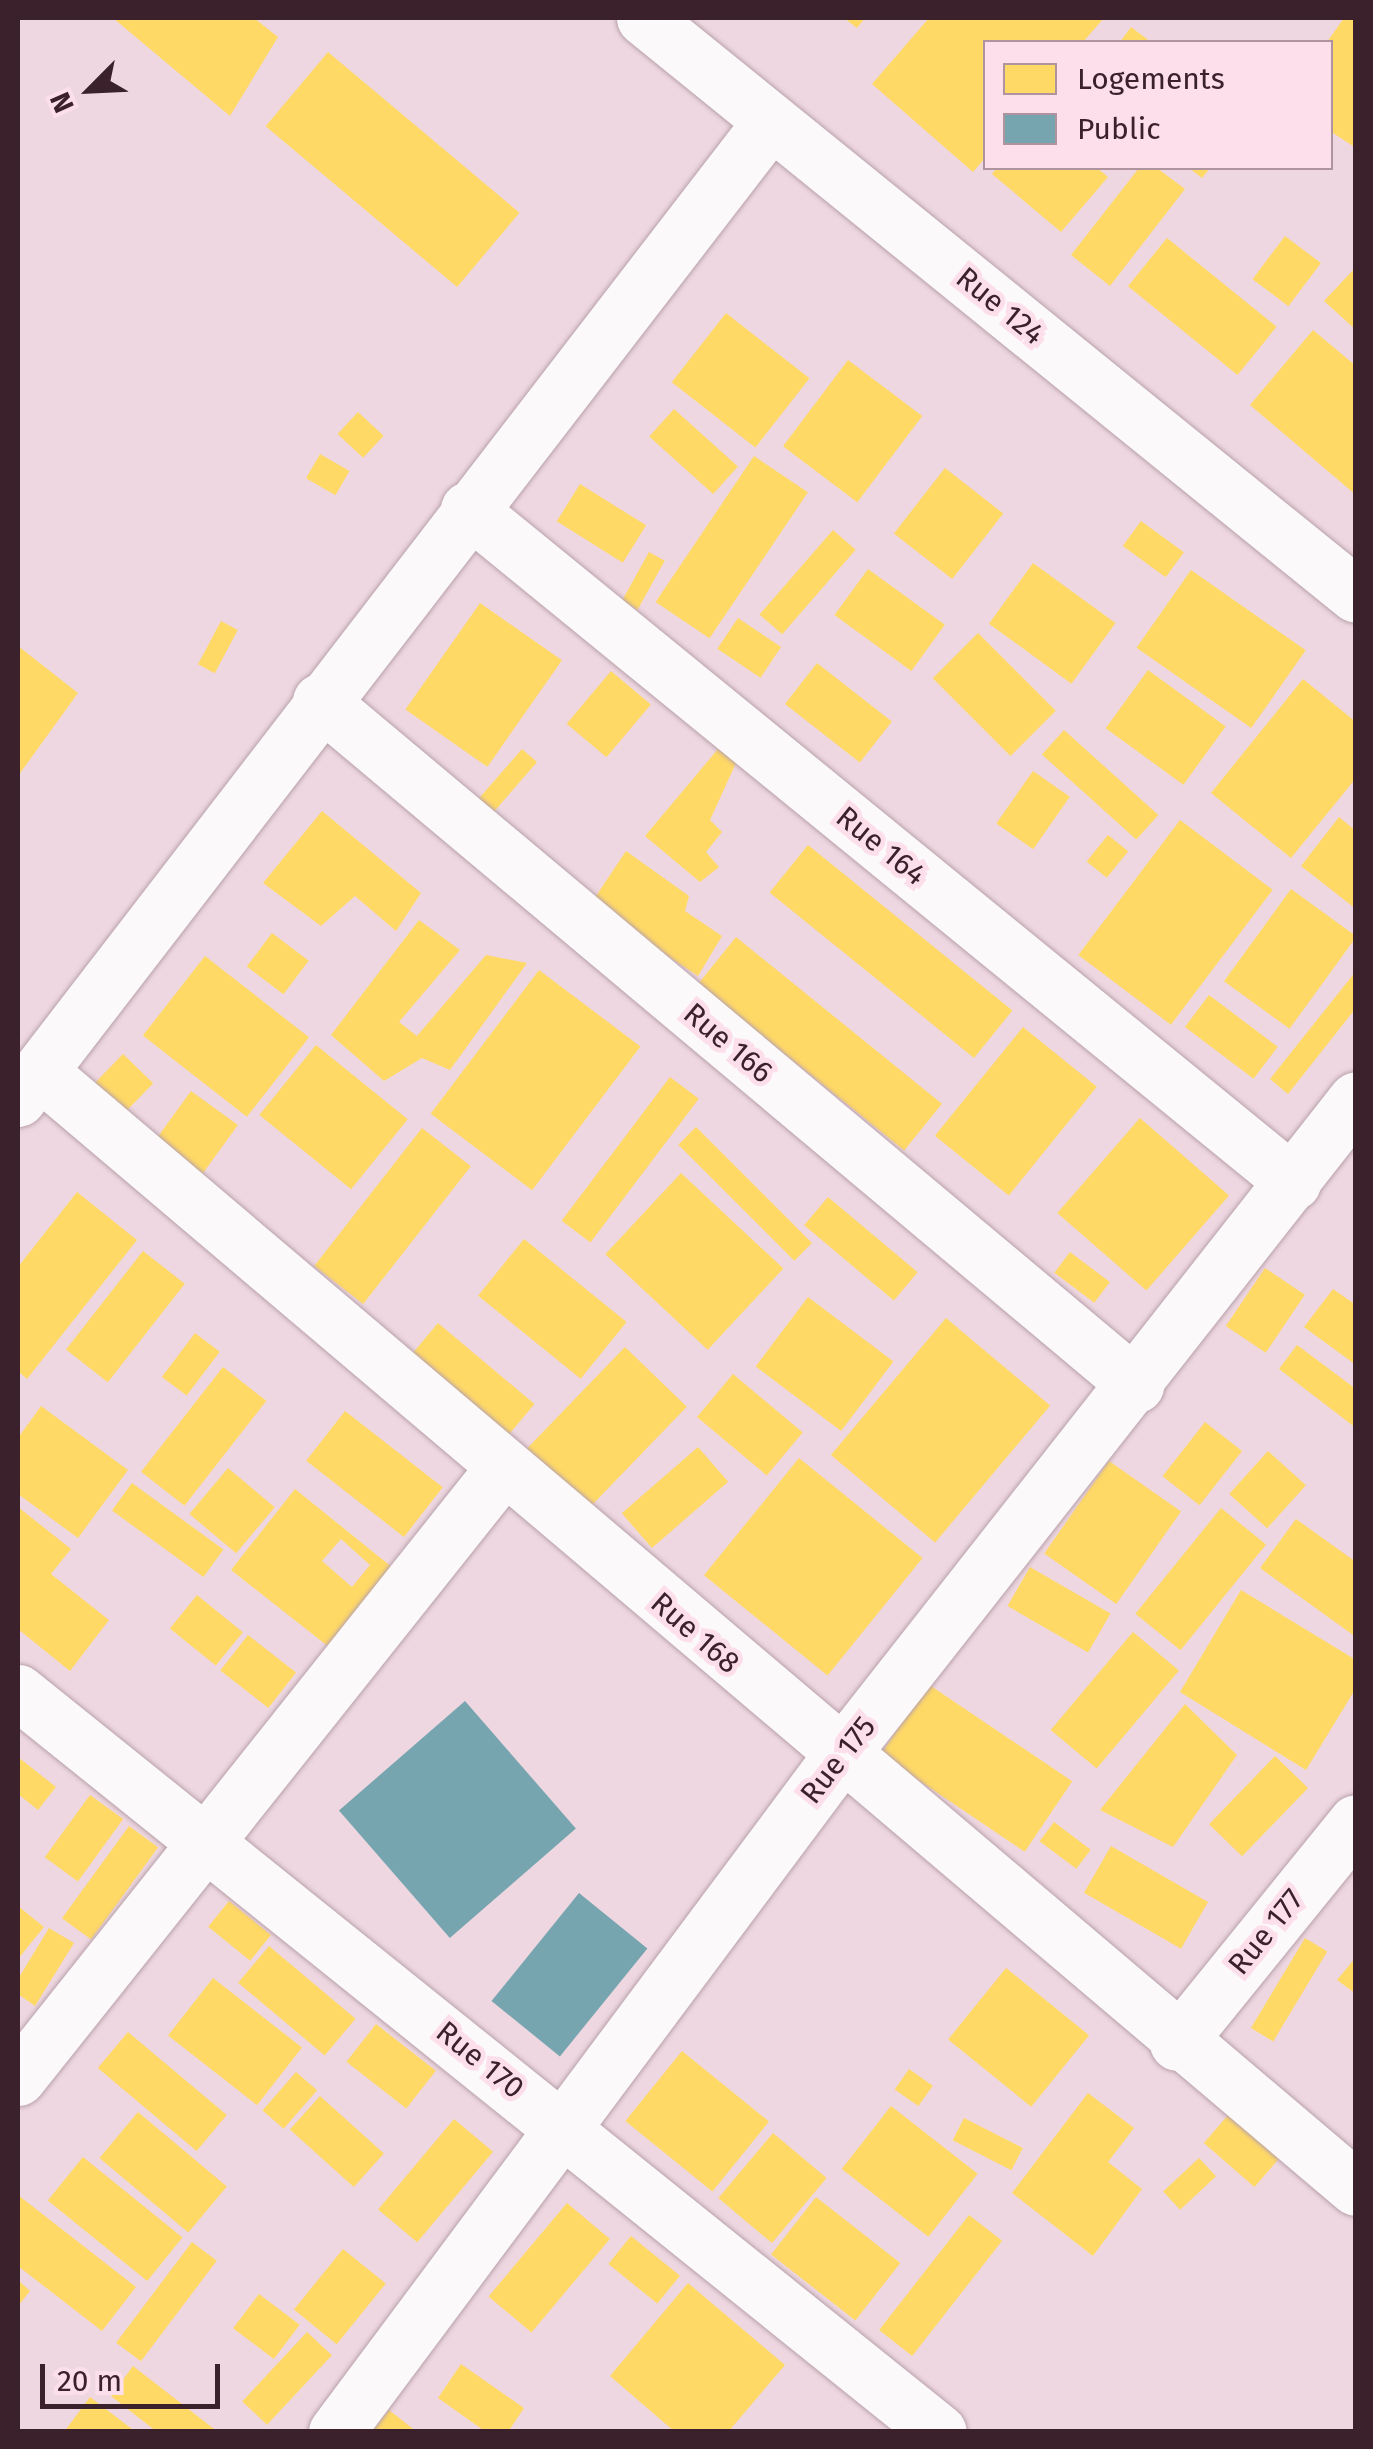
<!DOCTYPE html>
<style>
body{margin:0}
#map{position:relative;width:1373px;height:2449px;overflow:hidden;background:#eed7e0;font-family:"Fira Sans",sans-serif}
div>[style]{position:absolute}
.homes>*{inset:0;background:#ffd966;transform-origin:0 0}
.public>*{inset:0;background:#76a5af;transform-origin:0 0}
.roads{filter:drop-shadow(0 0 2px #b8a1ab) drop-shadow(0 0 2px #b8a1ab)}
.street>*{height:55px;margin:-27.5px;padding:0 27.5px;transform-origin:27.5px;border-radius:27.5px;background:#fcf9fa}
span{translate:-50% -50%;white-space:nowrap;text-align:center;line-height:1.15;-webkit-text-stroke:10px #fcdfeb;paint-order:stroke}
.street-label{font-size:30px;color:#3b212c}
.frame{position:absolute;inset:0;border:20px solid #3b212c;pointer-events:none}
.legend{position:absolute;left:983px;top:40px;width:350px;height:130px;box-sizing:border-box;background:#fcdfeb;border:2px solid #af939f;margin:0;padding:12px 18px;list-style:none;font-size:30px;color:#3b212c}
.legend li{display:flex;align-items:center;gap:20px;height:50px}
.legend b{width:50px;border:2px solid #af939f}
.north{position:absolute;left:40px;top:40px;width:100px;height:100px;-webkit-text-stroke:8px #fcdfeb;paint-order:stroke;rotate:246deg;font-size:28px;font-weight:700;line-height:40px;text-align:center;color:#3b212c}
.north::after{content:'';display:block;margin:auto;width:35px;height:45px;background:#3b212c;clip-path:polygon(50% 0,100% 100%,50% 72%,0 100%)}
.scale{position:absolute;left:40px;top:2364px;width:180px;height:45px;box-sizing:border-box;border:5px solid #3b212c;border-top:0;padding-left:12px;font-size:30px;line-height:35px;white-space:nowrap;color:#3b212c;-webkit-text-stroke:8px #fcdfeb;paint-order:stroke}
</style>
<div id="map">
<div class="homes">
<i style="clip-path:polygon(113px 18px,254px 18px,278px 37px,230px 116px)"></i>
<i style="clip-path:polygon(844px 18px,865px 18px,857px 28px)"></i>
<i style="clip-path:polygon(929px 18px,1104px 18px,1083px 42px,986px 42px,986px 157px,973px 172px,872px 84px)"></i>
<i style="clip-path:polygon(1344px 18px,1356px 18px,1356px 148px,1330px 131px,1327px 42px)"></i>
<i style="clip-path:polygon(1131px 27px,1151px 42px,1120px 42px)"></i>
<i style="left:328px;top:52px;width:250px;height:97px;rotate:40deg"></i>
<i style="clip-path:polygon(997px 168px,1097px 168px,1108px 177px,1061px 232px,992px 174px)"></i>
<i style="clip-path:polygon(1139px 168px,1157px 168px,1185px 189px,1110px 286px,1071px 255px)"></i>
<i style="clip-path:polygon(1189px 168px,1210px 168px,1202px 178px)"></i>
<i style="left:1285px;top:236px;width:45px;height:54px;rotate:37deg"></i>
<i style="left:1167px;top:238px;width:141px;height:62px;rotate:39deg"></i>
<i style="clip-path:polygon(1356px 267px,1356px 330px,1324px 301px)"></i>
<i style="left:726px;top:313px;width:106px;height:88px;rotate:38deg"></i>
<i style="clip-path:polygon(1313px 330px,1356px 366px,1356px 495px,1250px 405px)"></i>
<i style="left:848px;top:360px;width:93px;height:108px;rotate:37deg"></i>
<i style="left:674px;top:409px;width:86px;height:37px;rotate:42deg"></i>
<i style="left:358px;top:412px;width:35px;height:30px;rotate:43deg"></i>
<i style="left:320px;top:454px;width:34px;height:28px;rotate:30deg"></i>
<i style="left:754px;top:456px;width:65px;height:176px;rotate:34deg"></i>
<i style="left:945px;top:468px;width:74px;height:83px;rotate:38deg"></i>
<i style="left:580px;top:484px;width:78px;height:44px;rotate:32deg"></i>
<i style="left:1141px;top:521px;width:53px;height:31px;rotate:36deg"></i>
<i style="left:833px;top:530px;width:30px;height:112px;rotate:41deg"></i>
<i style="left:649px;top:552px;width:18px;height:56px;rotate:29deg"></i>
<i style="left:1033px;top:563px;width:102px;height:75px;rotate:36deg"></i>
<i style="left:868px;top:569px;width:95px;height:57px;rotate:36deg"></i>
<i style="left:1191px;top:570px;width:140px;height:95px;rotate:35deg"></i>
<i style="left:480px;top:603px;width:100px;height:130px;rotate:35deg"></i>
<i style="left:738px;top:618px;width:52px;height:37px;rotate:34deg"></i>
<i style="left:221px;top:621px;width:19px;height:49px;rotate:28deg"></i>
<i style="left:978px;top:633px;width:110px;height:64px;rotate:45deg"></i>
<i style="clip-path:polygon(18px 646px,78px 693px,18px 776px)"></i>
<i style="left:817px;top:663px;width:95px;height:52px;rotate:38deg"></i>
<i style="left:1148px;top:670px;width:96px;height:72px;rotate:36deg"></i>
<i style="left:611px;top:671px;width:52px;height:69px;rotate:40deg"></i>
<i style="clip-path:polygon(1303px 679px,1356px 722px,1356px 778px,1291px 858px,1211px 793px)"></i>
<i style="left:1064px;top:730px;width:127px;height:33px;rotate:42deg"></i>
<i style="left:522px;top:749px;width:20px;height:78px;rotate:41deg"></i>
<i style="clip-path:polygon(718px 749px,736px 763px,710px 820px,722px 832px,706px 852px,719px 867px,700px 882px,645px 836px)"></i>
<i style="left:1033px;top:771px;width:45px;height:64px;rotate:35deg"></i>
<i style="clip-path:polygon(322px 811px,421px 893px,396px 931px,355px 896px,321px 926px,263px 883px)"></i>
<i style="clip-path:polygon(1339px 817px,1356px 831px,1356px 909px,1301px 866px)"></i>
<i style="left:1180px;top:820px;width:116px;height:169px;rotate:37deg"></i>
<i style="left:1108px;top:835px;width:26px;height:34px;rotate:39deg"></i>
<i style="left:808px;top:845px;width:263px;height:61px;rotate:39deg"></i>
<i style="clip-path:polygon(626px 851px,689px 896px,685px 911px,722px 936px,698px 976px,590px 905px)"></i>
<i style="left:1291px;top:889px;width:81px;height:114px;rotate:36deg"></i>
<i style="clip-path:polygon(419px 920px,460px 950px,399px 1022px,417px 1036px,486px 955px,527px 963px,450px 1070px,422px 1058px,384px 1081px,331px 1035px)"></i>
<i style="left:272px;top:933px;width:46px;height:42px;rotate:37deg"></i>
<i style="left:736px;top:937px;width:265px;height:60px;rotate:39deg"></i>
<i style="left:205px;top:956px;width:132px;height:101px;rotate:38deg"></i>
<i style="left:539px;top:970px;width:127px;height:180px;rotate:37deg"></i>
<i style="clip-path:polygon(1356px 971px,1356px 1008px,1288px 1094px,1270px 1079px)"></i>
<i style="left:1209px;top:995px;width:86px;height:40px;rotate:37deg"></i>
<i style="left:1023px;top:1027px;width:95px;height:140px;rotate:39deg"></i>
<i style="left:316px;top:1045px;width:118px;height:90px;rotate:39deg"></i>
<i style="left:123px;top:1054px;width:42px;height:45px;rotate:44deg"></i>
<i style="left:670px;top:1077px;width:36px;height:180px;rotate:37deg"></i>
<i style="left:191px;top:1091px;width:58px;height:62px;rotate:36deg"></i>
<i style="left:1140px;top:1118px;width:118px;height:126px;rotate:41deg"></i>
<i style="left:696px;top:1127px;width:164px;height:25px;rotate:45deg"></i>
<i style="left:422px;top:1128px;width:62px;height:175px;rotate:38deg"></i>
<i style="left:681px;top:1173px;width:140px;height:111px;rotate:43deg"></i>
<i style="clip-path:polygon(77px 1192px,137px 1240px,27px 1379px,18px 1371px,18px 1267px)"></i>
<i style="left:828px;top:1197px;width:117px;height:37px;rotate:40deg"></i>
<i style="left:524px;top:1239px;width:132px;height:73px;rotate:39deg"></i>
<i style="left:143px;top:1251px;width:53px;height:125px;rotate:38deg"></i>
<i style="left:1070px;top:1252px;width:50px;height:26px;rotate:37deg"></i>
<i style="left:1265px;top:1268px;width:48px;height:70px;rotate:34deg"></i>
<i style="clip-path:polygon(1333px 1289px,1356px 1305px,1356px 1365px,1304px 1327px)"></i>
<i style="left:808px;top:1297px;width:107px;height:87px;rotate:37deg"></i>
<i style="left:946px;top:1318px;width:136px;height:179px;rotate:40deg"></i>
<i style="left:438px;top:1323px;width:126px;height:48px;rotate:40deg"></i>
<i style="left:195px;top:1333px;width:31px;height:55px;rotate:37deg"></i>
<i style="clip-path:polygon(1297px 1345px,1356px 1389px,1356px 1428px,1279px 1369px)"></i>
<i style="left:625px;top:1347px;width:86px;height:157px;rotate:44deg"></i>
<i style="left:223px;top:1367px;width:55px;height:133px;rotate:38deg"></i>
<i style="left:733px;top:1374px;width:91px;height:56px;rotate:40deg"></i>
<i style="clip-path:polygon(41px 1406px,128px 1470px,78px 1538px,18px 1494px,18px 1438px)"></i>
<i style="left:345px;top:1411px;width:124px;height:63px;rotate:38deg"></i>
<i style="left:1205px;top:1422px;width:47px;height:69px;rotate:38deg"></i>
<i style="left:698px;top:1447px;width:46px;height:101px;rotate:49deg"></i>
<i style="left:1268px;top:1451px;width:51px;height:58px;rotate:42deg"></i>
<i style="left:799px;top:1458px;width:159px;height:151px;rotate:39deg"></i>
<i style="left:1109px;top:1461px;width:88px;height:113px;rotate:35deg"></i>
<i style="left:228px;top:1468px;width:61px;height:60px;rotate:40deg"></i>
<i style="left:132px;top:1483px;width:113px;height:34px;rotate:36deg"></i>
<i style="clip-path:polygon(evenodd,295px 1489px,398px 1572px,334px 1651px,231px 1570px,295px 1489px,341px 1539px,370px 1565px,352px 1587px,322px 1561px,341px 1539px)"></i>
<i style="clip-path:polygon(18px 1507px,71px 1549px,51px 1574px,109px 1620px,70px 1671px,18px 1629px)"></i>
<i style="left:1221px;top:1508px;width:58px;height:136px;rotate:39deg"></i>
<i style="clip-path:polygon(1296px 1519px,1356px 1562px,1356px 1637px,1260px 1568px)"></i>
<i style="left:1030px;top:1567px;width:93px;height:45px;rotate:30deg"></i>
<i style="clip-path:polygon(1241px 1590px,1356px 1660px,1356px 1688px,1306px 1770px,1180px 1692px)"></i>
<i style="left:197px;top:1595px;width:59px;height:43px;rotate:39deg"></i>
<i style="left:1133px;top:1632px;width:60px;height:128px;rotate:40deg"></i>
<i style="left:248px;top:1635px;width:61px;height:45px;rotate:38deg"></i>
<i style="left:928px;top:1684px;width:174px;height:85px;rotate:34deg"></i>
<i style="clip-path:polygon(1185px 1704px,1237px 1755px,1173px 1847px,1100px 1810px)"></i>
<i style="left:1275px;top:1756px;width:46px;height:95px;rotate:44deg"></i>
<i style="clip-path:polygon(18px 1757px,56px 1787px,38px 1810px,18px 1794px)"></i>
<i style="left:90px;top:1795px;width:41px;height:77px;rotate:36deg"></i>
<i style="left:1054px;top:1822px;width:46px;height:24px;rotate:37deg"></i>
<i style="left:129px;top:1826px;width:36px;height:114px;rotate:36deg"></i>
<i style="left:1111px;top:1846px;width:112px;height:54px;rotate:30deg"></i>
<i style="left:229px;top:1901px;width:54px;height:33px;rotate:39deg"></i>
<i style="clip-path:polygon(18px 1906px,44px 1927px,18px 1959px)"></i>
<i style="clip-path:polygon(49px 1928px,74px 1943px,35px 2006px,18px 1994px,18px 1979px)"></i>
<i style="left:1305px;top:1938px;width:26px;height:105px;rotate:31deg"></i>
<i style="left:269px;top:1946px;width:113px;height:48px;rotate:40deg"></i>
<i style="clip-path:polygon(1356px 1957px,1356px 1994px,1337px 1980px)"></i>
<i style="left:1006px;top:1968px;width:107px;height:92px;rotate:39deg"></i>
<i style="left:213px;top:1978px;width:113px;height:73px;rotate:38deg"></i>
<i style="left:376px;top:2024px;width:76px;height:48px;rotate:38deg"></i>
<i style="left:128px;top:2032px;width:129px;height:47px;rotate:40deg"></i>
<i style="left:682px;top:2051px;width:112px;height:90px;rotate:39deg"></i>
<i style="left:909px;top:2069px;width:29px;height:25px;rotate:35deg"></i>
<i style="left:296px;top:2072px;width:28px;height:51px;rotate:41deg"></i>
<i style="clip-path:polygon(1088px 2093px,1134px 2128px,1108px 2162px,1142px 2189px,1093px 2256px,1012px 2193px)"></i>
<i style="left:320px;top:2096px;width:86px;height:45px;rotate:42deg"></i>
<i style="left:891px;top:2106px;width:110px;height:80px;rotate:38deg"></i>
<i style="left:1236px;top:2106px;width:67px;height:49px;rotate:41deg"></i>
<i style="left:138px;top:2112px;width:116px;height:60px;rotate:40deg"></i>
<i style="left:964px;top:2118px;width:66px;height:25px;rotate:27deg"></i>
<i style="left:454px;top:2119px;width:51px;height:118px;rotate:40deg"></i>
<i style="left:773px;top:2133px;width:70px;height:85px;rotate:40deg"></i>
<i style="left:83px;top:2157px;width:128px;height:56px;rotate:39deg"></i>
<i style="left:1199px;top:2158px;width:25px;height:49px;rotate:47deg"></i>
<i style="clip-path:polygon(18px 2195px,136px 2287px,102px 2331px,18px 2266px)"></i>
<i style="left:816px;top:2197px;width:107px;height:73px;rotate:38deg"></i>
<i style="left:567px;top:2203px;width:56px;height:122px;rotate:40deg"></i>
<i style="left:969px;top:2215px;width:42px;height:146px;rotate:38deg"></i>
<i style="left:631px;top:2236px;width:63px;height:36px;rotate:39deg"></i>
<i style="left:192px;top:2242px;width:31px;height:126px;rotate:37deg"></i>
<i style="left:343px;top:2249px;width:55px;height:78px;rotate:39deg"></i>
<i style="clip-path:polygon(18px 2280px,30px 2291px,18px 2306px)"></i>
<i style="clip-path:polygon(688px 2283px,785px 2365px,728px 2432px,675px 2432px,610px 2376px)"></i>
<i style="left:259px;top:2294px;width:51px;height:43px;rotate:37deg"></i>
<i style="left:307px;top:2332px;width:34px;height:95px;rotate:43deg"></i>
<i style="clip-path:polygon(461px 2364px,524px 2408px,508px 2432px,486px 2432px,438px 2398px)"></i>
<i style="clip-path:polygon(133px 2366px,218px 2432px,157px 2432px,111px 2396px)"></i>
<i style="clip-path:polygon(90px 2397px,136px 2432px,64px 2432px)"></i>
<i style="clip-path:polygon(389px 2410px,417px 2432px,372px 2432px)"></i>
</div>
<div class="public">
<i style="left:465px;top:1701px;width:169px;height:167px;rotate:49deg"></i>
<i style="left:579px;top:1893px;width:88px;height:139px;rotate:39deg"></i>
</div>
<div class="roads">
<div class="street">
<i style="left:644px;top:18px;width:916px;rotate:39.02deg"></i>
<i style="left:468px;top:509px;width:1065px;rotate:39.21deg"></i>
<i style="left:320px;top:701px;width:1065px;rotate:39.97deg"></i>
<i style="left:40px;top:1072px;width:1725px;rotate:40.3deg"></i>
<i style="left:18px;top:1099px;width:1234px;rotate:-52.41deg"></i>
<i style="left:18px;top:1692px;width:1181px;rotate:38.78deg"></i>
<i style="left:1177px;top:2043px;width:284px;rotate:-51deg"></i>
<i style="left:18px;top:2078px;width:779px;rotate:-51.51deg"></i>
<i style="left:336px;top:2432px;width:843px;rotate:-53.29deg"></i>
<i style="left:840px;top:1756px;width:835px;rotate:-51.85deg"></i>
</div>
</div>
<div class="street-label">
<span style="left:1000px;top:306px;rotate:39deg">Rue 124</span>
<span style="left:881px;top:846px;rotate:39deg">Rue 164</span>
<span style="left:728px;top:1043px;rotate:40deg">Rue 166</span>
<span style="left:695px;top:1633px;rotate:41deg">Rue 168</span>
<span style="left:838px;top:1760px;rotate:-52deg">Rue 175</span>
<span style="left:1266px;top:1932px;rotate:-51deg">Rue 177</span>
<span style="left:480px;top:2060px;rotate:39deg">Rue 170</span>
</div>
<div class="frame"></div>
<ul class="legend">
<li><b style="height:28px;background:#ffd966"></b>Logements</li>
<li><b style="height:28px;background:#76a5af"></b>Public</li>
</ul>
<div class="north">N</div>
<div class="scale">20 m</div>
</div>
